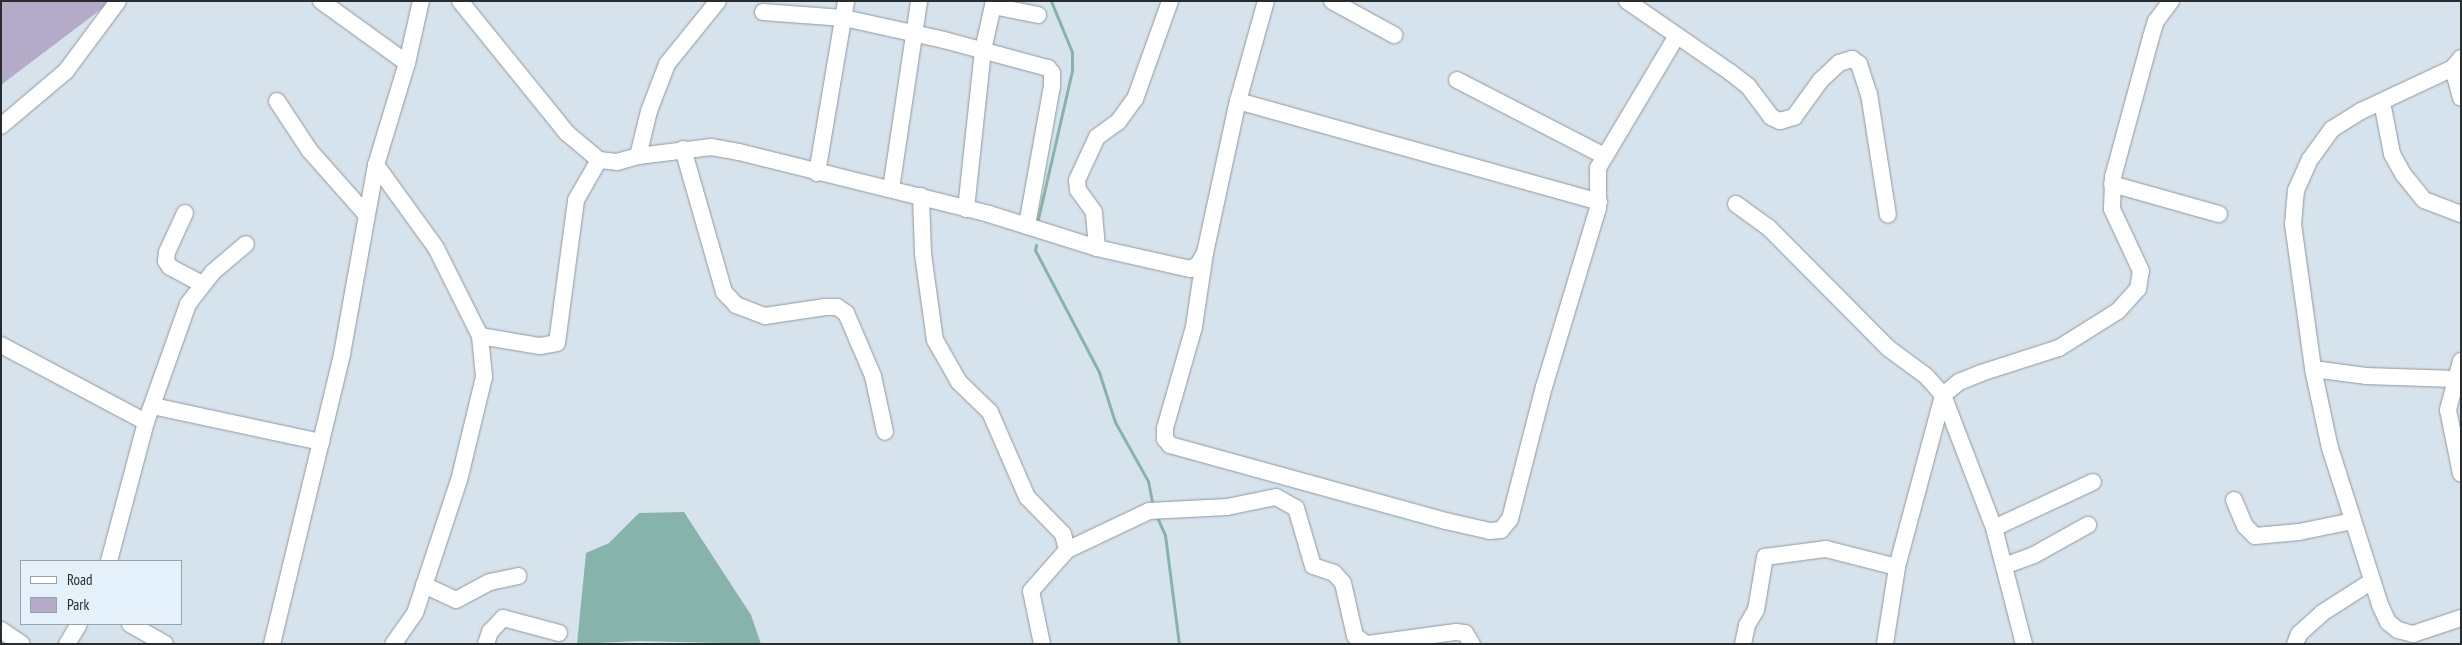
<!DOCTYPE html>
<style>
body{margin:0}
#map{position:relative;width:2462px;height:645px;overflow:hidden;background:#d7e3ec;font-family:"PT Sans Narrow",sans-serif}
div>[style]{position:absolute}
.green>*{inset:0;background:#b3abc8}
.water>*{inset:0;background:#87b4aa}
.stream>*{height:3px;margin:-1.5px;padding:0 1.5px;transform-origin:1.5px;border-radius:1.5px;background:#87b4aa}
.roads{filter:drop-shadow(0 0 1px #8d99a1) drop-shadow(0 0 1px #8d99a1)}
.minor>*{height:16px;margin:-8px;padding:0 8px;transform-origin:8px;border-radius:8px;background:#fff}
span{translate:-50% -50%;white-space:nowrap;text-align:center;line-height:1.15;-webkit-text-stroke:4px #e4f1fa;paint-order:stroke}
.frame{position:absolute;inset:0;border:2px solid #272c2f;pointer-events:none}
.legend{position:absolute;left:20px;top:560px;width:162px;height:65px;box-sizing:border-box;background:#e4f1fa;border:1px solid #98a2a9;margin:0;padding:6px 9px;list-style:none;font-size:15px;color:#272c2f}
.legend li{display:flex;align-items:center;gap:10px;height:25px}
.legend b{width:25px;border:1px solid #98a2a9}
</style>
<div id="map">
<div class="green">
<i style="clip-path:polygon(1px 1px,112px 1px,1px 85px)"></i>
</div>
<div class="water">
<i style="clip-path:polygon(684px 512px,751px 615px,761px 644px,638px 641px,577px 644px,586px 553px,609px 543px,639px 513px)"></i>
</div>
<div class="stream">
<i style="left:1038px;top:219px;width:153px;rotate:-77.1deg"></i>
<i style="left:1072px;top:70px;width:18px;rotate:-90deg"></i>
<i style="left:1072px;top:52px;width:55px;rotate:-112.4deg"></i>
<i style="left:1036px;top:245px;width:5px;rotate:101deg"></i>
<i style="left:1035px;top:250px;width:138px;rotate:62.3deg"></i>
<i style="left:1099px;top:372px;width:52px;rotate:72.3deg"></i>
<i style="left:1115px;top:422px;width:68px;rotate:60.8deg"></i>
<i style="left:1148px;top:481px;width:25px;rotate:79deg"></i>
<i style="left:1157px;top:517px;width:20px;rotate:66deg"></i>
<i style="left:1165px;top:535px;width:110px;rotate:82.7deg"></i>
</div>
<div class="roads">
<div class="minor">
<i style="left:321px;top:1px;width:106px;rotate:35.8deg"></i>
<i style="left:460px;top:1px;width:170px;rotate:51deg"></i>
<i style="left:567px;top:133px;width:42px;rotate:40.2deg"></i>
<i style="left:599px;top:160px;width:18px;rotate:6deg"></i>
<i style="left:617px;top:162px;width:22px;rotate:-16deg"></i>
<i style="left:638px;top:156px;width:74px;rotate:-7deg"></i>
<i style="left:711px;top:147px;width:28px;rotate:10deg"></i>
<i style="left:739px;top:152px;width:258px;rotate:13.9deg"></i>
<i style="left:989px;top:214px;width:113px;rotate:17.5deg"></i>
<i style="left:1097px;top:248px;width:95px;rotate:12.7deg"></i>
<i style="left:1190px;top:269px;width:9px;rotate:-27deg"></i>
<i style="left:1198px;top:265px;width:14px;rotate:-60deg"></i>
<i style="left:1205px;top:253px;width:156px;rotate:-77.8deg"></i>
<i style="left:1238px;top:101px;width:104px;rotate:-74.4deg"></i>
<i style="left:1332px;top:1px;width:71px;rotate:28.7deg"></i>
<i style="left:1627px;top:1px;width:125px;rotate:34.6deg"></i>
<i style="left:1730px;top:72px;width:23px;rotate:38deg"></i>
<i style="left:1748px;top:86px;width:39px;rotate:53deg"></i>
<i style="left:1771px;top:117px;width:10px;rotate:24deg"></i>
<i style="left:1780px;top:121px;width:15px;rotate:-16deg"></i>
<i style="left:1794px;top:117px;width:46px;rotate:-53.9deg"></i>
<i style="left:1821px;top:80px;width:25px;rotate:-43deg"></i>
<i style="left:1839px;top:63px;width:14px;rotate:-17deg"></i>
<i style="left:1852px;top:59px;width:9px;rotate:36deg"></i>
<i style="left:1859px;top:64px;width:32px;rotate:72deg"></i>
<i style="left:1869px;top:94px;width:122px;rotate:81.1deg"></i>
<i style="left:993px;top:6px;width:46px;rotate:11.3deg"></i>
<i style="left:763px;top:12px;width:81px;rotate:4.2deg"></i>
<i style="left:844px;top:18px;width:102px;rotate:12.4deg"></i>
<i style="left:944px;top:40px;width:108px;rotate:15.1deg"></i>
<i style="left:1048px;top:68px;width:6px;rotate:51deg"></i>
<i style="left:1052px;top:73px;width:13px;rotate:90deg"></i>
<i style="left:1052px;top:86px;width:141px;rotate:100.2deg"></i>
<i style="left:2461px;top:58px;width:13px;rotate:129deg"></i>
<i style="left:2453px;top:68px;width:102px;rotate:154.9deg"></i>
<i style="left:2361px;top:111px;width:34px;rotate:148deg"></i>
<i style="left:2332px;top:129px;width:37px;rotate:126deg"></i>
<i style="left:2310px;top:159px;width:34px;rotate:114deg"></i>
<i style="left:2296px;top:190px;width:34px;rotate:95deg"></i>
<i style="left:2293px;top:224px;width:146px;rotate:82.1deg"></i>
<i style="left:2313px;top:369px;width:81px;rotate:77.9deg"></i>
<i style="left:2330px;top:448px;width:165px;rotate:72.3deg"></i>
<i style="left:2380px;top:605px;width:19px;rotate:65deg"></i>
<i style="left:2388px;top:622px;width:13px;rotate:39deg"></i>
<i style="left:2398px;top:630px;width:16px;rotate:15deg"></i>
<i style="left:2413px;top:634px;width:51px;rotate:-18.4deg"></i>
<i style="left:2453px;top:68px;width:31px;rotate:75deg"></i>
<i style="left:1457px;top:80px;width:165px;rotate:27.3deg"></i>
<i style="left:277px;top:101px;width:60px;rotate:56.6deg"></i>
<i style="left:310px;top:151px;width:83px;rotate:48.4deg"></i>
<i style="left:1238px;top:101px;width:375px;rotate:15.6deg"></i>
<i style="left:2382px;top:102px;width:53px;rotate:79.1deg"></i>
<i style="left:2392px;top:154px;width:23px;rotate:61deg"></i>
<i style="left:2403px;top:174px;width:33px;rotate:51deg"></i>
<i style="left:2424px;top:200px;width:40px;rotate:21deg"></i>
<i style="left:1px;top:126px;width:85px;rotate:-40.2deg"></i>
<i style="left:66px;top:71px;width:87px;rotate:-53.4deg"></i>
<i style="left:683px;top:149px;width:149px;rotate:74deg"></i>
<i style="left:724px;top:292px;width:18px;rotate:47deg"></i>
<i style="left:736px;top:305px;width:31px;rotate:21deg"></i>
<i style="left:765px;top:316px;width:61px;rotate:-8.5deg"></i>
<i style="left:825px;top:307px;width:12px"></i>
<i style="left:837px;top:307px;width:11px;rotate:34deg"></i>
<i style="left:846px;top:313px;width:69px;rotate:66.8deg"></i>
<i style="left:873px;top:376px;width:57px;rotate:77.9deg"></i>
<i style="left:638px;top:156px;width:46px;rotate:-76.3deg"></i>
<i style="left:649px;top:111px;width:50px;rotate:-69deg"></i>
<i style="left:667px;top:64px;width:81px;rotate:-51deg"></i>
<i style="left:376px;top:165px;width:102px;rotate:54.1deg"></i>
<i style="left:436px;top:248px;width:98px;rotate:63.4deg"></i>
<i style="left:480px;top:336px;width:41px;rotate:84.4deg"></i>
<i style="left:484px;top:377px;width:106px;rotate:103.6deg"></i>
<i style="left:459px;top:480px;width:140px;rotate:108.3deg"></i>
<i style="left:415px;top:613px;width:38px;rotate:125deg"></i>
<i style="left:817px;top:173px;width:174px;rotate:-80.4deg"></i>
<i style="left:2112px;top:184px;width:111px;rotate:15.7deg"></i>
<i style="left:891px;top:189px;width:190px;rotate:-81.5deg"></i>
<i style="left:921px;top:196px;width:58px;rotate:88deg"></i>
<i style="left:923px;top:254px;width:87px;rotate:82.1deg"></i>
<i style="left:935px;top:340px;width:48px;rotate:60.3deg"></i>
<i style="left:959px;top:382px;width:43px;rotate:44.1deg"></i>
<i style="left:990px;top:412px;width:93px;rotate:66.5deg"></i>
<i style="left:1027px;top:497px;width:52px;rotate:45.8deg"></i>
<i style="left:1063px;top:534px;width:16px;rotate:76deg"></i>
<i style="left:1736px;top:204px;width:39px;rotate:36deg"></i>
<i style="left:1768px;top:227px;width:170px;rotate:45.2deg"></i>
<i style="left:1888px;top:348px;width:47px;rotate:36.4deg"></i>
<i style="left:1926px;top:376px;width:25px;rotate:48deg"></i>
<i style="left:1943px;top:395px;width:142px;rotate:69deg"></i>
<i style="left:1994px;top:528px;width:120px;rotate:75.5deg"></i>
<i style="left:966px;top:209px;width:160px;rotate:-83.9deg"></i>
<i style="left:983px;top:50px;width:50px;rotate:-77.3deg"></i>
<i style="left:185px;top:213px;width:43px;rotate:114.8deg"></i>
<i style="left:167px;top:252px;width:9px;rotate:96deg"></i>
<i style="left:166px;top:261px;width:7px;rotate:56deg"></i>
<i style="left:170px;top:267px;width:36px;rotate:28deg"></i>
<i style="left:1097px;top:248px;width:36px;rotate:-95deg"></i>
<i style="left:1094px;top:212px;width:27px;rotate:-126deg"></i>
<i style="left:1078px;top:190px;width:10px;rotate:-96deg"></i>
<i style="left:1077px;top:180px;width:47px;rotate:-65.1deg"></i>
<i style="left:1097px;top:137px;width:26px;rotate:-36deg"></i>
<i style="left:1118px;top:122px;width:29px;rotate:-54deg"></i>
<i style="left:1135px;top:99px;width:104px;rotate:-70.3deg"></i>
<i style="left:1205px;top:253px;width:75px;rotate:98.5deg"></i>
<i style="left:1194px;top:327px;width:105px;rotate:106deg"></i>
<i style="left:1165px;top:428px;width:11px;rotate:90deg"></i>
<i style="left:1165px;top:439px;width:8px;rotate:50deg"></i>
<i style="left:1170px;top:445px;width:286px;rotate:15.4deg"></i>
<i style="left:1446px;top:521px;width:45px;rotate:12.8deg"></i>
<i style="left:1490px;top:531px;width:11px;rotate:-5deg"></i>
<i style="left:1501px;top:530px;width:14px;rotate:-51deg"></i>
<i style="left:1510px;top:519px;width:136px;rotate:-75.6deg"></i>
<i style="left:1544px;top:387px;width:187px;rotate:-73.2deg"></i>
<i style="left:1598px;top:208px;width:40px;rotate:-90deg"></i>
<i style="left:1598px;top:168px;width:152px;rotate:-59.2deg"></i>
<i style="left:480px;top:336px;width:61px;rotate:9.5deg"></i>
<i style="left:540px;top:346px;width:17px;rotate:-10deg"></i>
<i style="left:557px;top:343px;width:144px;rotate:-82.4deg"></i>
<i style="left:576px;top:200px;width:46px;rotate:-60.1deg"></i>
<i style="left:1px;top:345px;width:164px;rotate:28deg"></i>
<i style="left:146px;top:422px;width:144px;rotate:104.9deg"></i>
<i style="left:2461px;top:361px;width:51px;rotate:104.9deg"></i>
<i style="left:2448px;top:410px;width:65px;rotate:78.5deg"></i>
<i style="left:2313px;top:369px;width:53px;rotate:7.5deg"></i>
<i style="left:2366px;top:376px;width:89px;rotate:1.9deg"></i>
<i style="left:153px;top:406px;width:172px;rotate:12.1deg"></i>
<i style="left:146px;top:422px;width:125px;rotate:-70.4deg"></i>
<i style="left:188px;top:304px;width:41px;rotate:-52deg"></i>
<i style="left:213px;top:272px;width:43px;rotate:-40.3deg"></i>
<i style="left:2234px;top:500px;width:28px;rotate:67deg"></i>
<i style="left:2245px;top:526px;width:14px;rotate:45deg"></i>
<i style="left:2255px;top:536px;width:44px;rotate:-5.2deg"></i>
<i style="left:2299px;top:532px;width:55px;rotate:-11.5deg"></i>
<i style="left:1994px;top:528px;width:109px;rotate:-24.9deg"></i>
<i style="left:2004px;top:566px;width:32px;rotate:-20deg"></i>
<i style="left:2034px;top:555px;width:62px;rotate:-29.1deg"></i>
<i style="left:424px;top:585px;width:35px;rotate:25deg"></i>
<i style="left:456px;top:600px;width:38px;rotate:-28deg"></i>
<i style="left:490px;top:582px;width:29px;rotate:-12deg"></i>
<i style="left:130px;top:624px;width:40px;rotate:29.7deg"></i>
<i style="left:1px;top:630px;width:25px;rotate:34deg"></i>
<i style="left:67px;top:644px;width:23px;rotate:-59deg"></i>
<i style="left:272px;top:644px;width:298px;rotate:-76.4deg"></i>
<i style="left:342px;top:354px;width:192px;rotate:-79.8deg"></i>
<i style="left:376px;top:165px;width:107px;rotate:-73.1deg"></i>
<i style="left:407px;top:63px;width:64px;rotate:-77.3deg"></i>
<i style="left:486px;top:644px;width:13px;rotate:-72deg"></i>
<i style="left:490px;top:632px;width:19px;rotate:-47deg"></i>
<i style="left:503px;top:618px;width:58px;rotate:15deg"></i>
<i style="left:1042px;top:644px;width:54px;rotate:-101.7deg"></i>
<i style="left:1031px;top:591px;width:55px;rotate:-48.7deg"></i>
<i style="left:1067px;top:550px;width:91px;rotate:-25.4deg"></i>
<i style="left:1149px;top:511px;width:78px;rotate:-2.9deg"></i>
<i style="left:1227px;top:507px;width:50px;rotate:-11.5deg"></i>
<i style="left:1276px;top:497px;width:23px;rotate:29deg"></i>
<i style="left:1296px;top:508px;width:60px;rotate:73.7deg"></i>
<i style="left:1313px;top:566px;width:22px;rotate:18deg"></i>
<i style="left:1334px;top:573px;width:13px;rotate:48deg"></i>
<i style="left:1343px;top:583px;width:54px;rotate:77.2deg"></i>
<i style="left:1355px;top:636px;width:14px;rotate:36deg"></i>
<i style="left:1368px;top:644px;width:89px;rotate:-7.8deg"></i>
<i style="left:1456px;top:632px;width:9px;rotate:6deg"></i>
<i style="left:1465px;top:633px;width:13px;rotate:58deg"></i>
<i style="left:1743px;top:644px;width:19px;rotate:-78deg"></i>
<i style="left:1747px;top:625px;width:17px;rotate:-59deg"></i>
<i style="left:1756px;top:610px;width:54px;rotate:-80.4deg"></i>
<i style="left:1765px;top:557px;width:62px;rotate:-7.5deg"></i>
<i style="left:1826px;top:549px;width:73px;rotate:14.2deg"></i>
<i style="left:1885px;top:644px;width:78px;rotate:-81.1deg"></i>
<i style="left:1897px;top:567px;width:178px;rotate:-75deg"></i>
<i style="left:1943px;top:395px;width:21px;rotate:-39deg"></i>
<i style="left:1959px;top:382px;width:24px;rotate:-22deg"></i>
<i style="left:1981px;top:373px;width:82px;rotate:-17.8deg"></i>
<i style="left:2059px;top:348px;width:70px;rotate:-32.1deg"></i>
<i style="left:2118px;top:311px;width:30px;rotate:-48deg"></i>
<i style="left:2138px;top:289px;width:18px;rotate:-81deg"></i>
<i style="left:2141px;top:271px;width:68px;rotate:-115.1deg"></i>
<i style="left:2112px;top:209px;width:32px;rotate:-88deg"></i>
<i style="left:2113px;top:177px;width:145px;rotate:-74.8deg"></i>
<i style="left:2151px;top:37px;width:17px;rotate:-73deg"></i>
<i style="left:2156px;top:21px;width:25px;rotate:-53deg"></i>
<i style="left:2295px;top:644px;width:11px;rotate:-68deg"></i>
<i style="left:2299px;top:634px;width:31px;rotate:-42deg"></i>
<i style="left:2322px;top:613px;width:59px;rotate:-32.6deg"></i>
</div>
</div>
<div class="frame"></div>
<ul class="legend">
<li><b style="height:6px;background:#fff"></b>Road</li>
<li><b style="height:14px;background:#b3abc8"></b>Park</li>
</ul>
</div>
